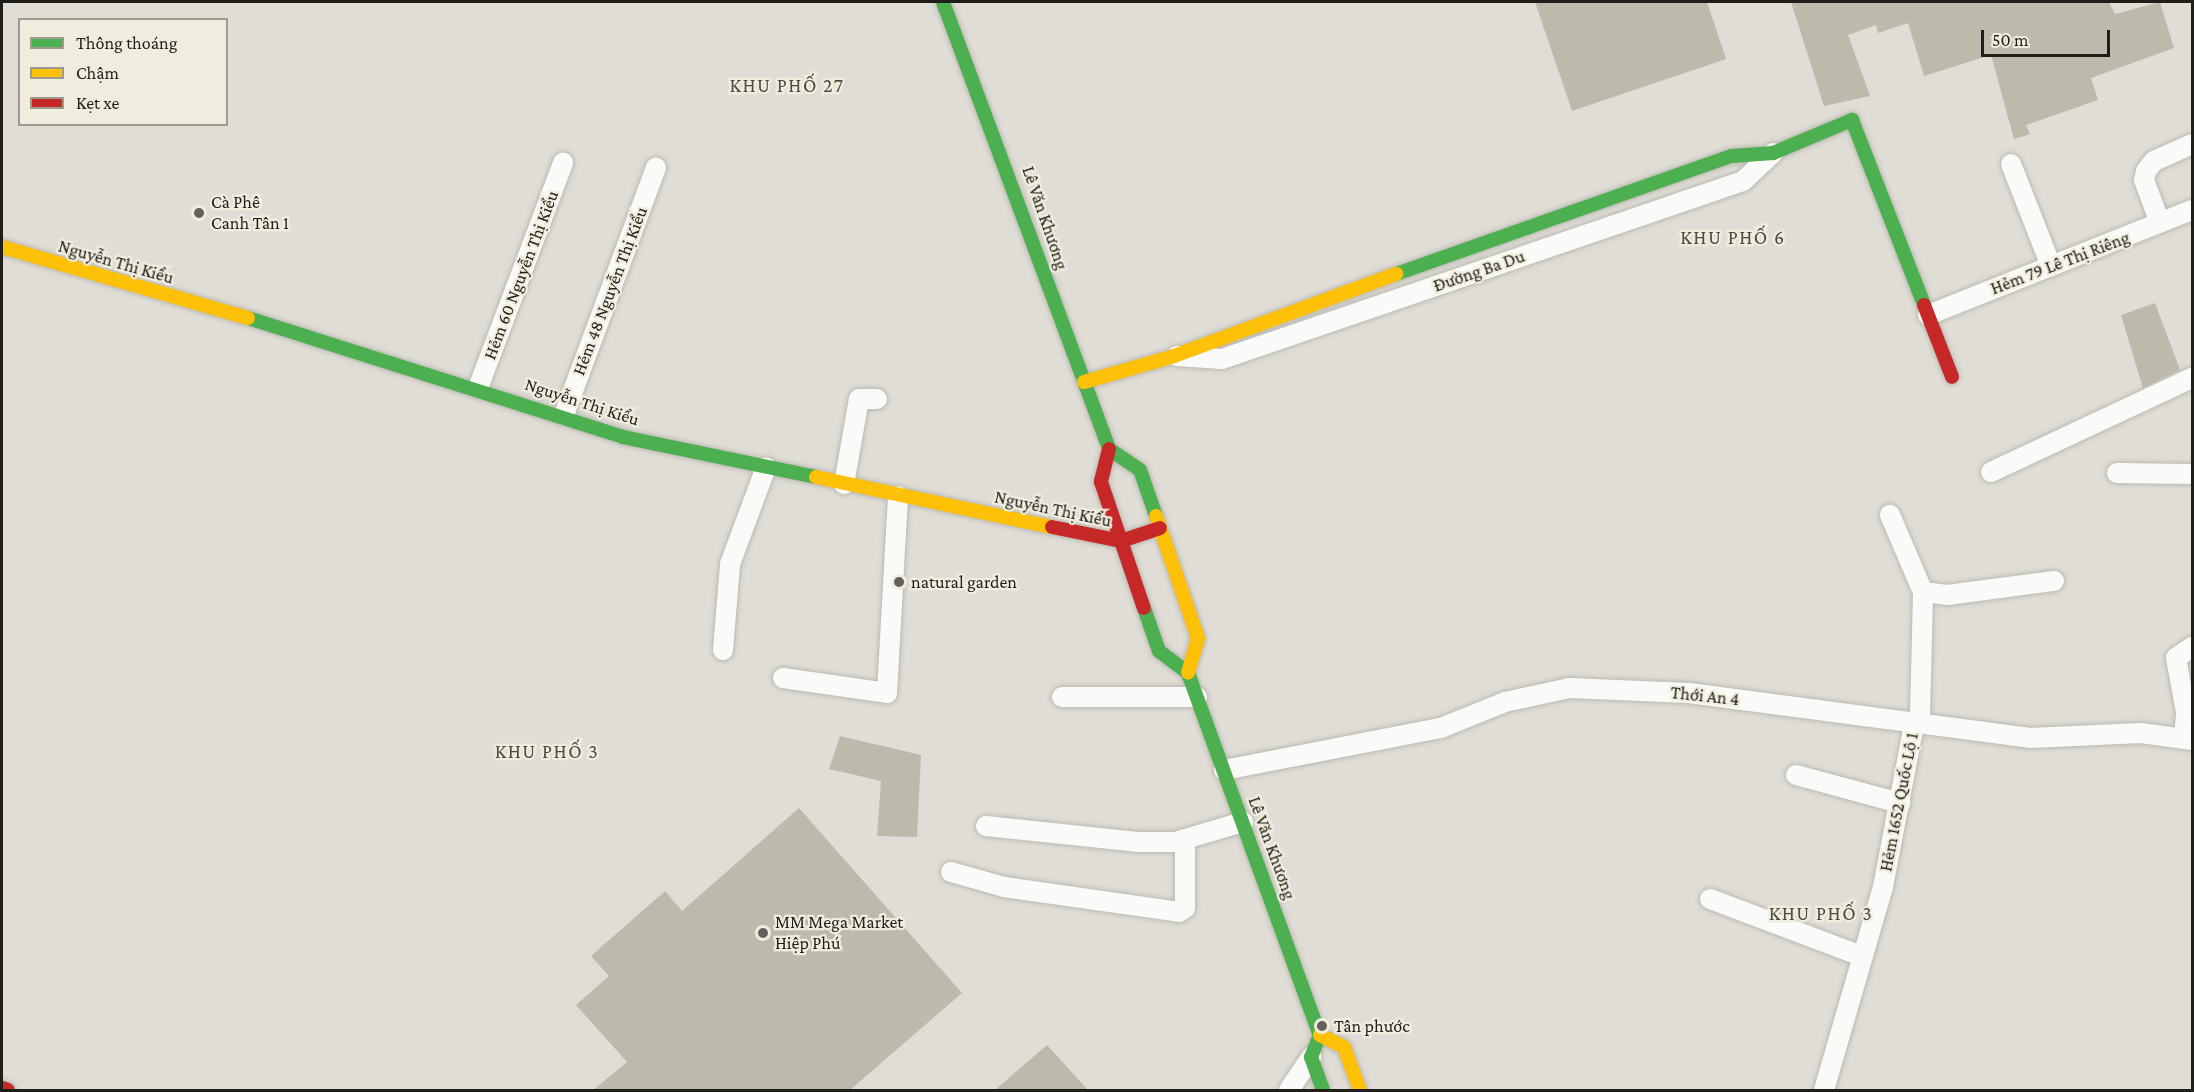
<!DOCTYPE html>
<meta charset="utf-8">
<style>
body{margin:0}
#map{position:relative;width:2194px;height:1092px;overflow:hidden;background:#dfddd5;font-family:"Crimson Pro",serif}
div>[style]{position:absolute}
.building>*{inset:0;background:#bdbaac}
.roads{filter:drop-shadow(0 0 2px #bbb9b3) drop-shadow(0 0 2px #bbb9b3)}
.street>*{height:20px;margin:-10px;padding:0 10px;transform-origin:10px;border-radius:10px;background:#fafaf9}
.fast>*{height:14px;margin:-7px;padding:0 7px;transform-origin:7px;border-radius:7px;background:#4caf50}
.slow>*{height:14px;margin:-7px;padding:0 7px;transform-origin:7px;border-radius:7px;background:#ffc107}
.jam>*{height:14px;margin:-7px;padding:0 7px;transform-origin:7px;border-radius:7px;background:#c62828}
.dots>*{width:16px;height:16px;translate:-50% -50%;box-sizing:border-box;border:3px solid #f1edde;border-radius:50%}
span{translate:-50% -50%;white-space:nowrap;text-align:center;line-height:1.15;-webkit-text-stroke:4.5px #f1edde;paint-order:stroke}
.poi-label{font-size:18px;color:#1f1e19}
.left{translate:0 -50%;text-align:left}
.street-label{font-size:18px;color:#1f1e19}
.neighbourhood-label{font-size:20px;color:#4e4b3f;letter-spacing:1.5px}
.frame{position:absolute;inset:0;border:3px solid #1f1e19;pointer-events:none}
.legend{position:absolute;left:18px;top:18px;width:210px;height:108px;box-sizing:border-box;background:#f1edde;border:2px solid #9d9a8f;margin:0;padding:8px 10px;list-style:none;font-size:18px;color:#1f1e19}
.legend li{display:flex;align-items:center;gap:12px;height:30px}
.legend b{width:30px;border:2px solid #9d9a8f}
.scale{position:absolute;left:1981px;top:30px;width:129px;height:27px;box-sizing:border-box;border:3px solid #1f1e19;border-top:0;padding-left:8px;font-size:18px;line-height:21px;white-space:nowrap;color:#1f1e19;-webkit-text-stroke:4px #f1edde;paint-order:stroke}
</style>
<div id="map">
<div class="building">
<i style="clip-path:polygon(1535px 2px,1707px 2px,1726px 59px,1572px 111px)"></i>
<i style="clip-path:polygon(1791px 2px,2109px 2px,2115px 14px,2160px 2px,2174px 48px,2091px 78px,2098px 100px,2026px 125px,2030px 134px,2014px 139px,1991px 55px,1924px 76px,1908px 23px,1878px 33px,1876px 25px,1848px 35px,1870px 96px,1824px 106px)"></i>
<i style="clip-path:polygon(2155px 303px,2180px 370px,2143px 388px,2121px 315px)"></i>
<i style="clip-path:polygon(840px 736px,921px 755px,917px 837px,877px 836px,881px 781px,829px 769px)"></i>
<i style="clip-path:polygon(799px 808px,962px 993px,850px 1090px,593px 1090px,627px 1062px,576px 1005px,609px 976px,591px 956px,665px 891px,682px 911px)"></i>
<i style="clip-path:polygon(1047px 1045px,1088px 1090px,995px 1090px)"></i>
</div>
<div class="roads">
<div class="street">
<i style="left:2011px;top:164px;width:110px;rotate:68.6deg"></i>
<i style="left:2160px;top:223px;width:46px;rotate:-110.4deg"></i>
<i style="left:2144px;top:180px;width:9px;rotate:-77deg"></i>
<i style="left:2146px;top:171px;width:13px;rotate:-51deg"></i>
<i style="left:2154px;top:161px;width:42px;rotate:-24.1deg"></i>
<i style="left:1928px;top:315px;width:284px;rotate:-21.7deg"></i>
<i style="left:1177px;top:356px;width:45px;rotate:3.8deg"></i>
<i style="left:1222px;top:359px;width:551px;rotate:-18.86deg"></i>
<i style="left:1743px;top:181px;width:41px;rotate:-43deg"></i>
<i style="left:478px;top:388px;width:241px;rotate:-69.3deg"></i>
<i style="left:564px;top:415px;width:264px;rotate:-69.6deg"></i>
<i style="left:1991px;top:472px;width:222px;rotate:-25.1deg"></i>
<i style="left:2117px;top:473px;width:75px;rotate:0.8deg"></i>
<i style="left:844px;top:484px;width:86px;rotate:-80deg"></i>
<i style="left:859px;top:399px;width:18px"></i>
<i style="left:1923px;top:592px;width:24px;rotate:7deg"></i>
<i style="left:1947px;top:595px;width:108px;rotate:-7.5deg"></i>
<i style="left:723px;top:650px;width:86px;rotate:-85.3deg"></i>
<i style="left:730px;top:564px;width:103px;rotate:-69.6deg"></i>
<i style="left:783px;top:678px;width:105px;rotate:8.2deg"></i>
<i style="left:887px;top:693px;width:197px;rotate:-86.8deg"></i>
<i style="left:1062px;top:697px;width:135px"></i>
<i style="left:2184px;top:737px;width:25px;rotate:-85deg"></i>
<i style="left:2186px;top:712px;width:55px;rotate:-100.5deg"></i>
<i style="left:2176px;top:658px;width:19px;rotate:-35deg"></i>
<i style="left:1224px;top:770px;width:221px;rotate:-11deg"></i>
<i style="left:1441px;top:728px;width:69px;rotate:-22.1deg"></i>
<i style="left:1505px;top:702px;width:66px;rotate:-12.3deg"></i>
<i style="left:1569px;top:688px;width:120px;rotate:2.4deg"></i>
<i style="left:1689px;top:693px;width:344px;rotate:7.5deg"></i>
<i style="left:2030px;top:738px;width:111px;rotate:-2.6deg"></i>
<i style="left:2141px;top:733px;width:51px;rotate:7.8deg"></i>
<i style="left:1796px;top:775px;width:108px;rotate:15.1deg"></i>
<i style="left:986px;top:826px;width:152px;rotate:6deg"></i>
<i style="left:1137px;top:842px;width:38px"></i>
<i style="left:1175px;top:842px;width:71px;rotate:-16.4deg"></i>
<i style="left:951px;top:872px;width:55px;rotate:15.8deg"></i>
<i style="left:1004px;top:887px;width:177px;rotate:8.1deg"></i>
<i style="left:1179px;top:912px;width:7px;rotate:-34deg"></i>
<i style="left:1185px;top:908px;width:69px;rotate:-90deg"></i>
<i style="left:1710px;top:899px;width:162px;rotate:20.6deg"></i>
<i style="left:1289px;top:1090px;width:40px;rotate:-56deg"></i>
<i style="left:1824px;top:1090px;width:211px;rotate:-73.8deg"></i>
<i style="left:1883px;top:887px;width:165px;rotate:-79.2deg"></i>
<i style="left:1914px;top:725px;width:11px;rotate:-56deg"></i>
<i style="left:1920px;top:716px;width:124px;rotate:-88.6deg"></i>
<i style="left:1923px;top:592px;width:84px;rotate:-113.2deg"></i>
</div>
<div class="fast">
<i style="left:943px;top:2px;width:477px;rotate:69.6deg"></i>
<i style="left:1109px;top:449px;width:37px;rotate:34deg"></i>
<i style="left:1140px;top:470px;width:49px;rotate:70.8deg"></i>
<i style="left:1396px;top:274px;width:356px;rotate:-19.4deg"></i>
<i style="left:1732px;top:156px;width:41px;rotate:-4.2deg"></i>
<i style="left:1773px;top:153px;width:86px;rotate:-22.7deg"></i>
<i style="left:1852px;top:120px;width:199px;rotate:68.7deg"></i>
<i style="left:248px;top:318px;width:393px;rotate:17.6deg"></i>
<i style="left:623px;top:437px;width:197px;rotate:11.7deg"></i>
<i style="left:1144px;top:608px;width:46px;rotate:70.8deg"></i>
<i style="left:1159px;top:651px;width:36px;rotate:37deg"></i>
<i style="left:1188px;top:673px;width:385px;rotate:70deg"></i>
<i style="left:1320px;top:1035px;width:24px;rotate:112deg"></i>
<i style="left:1311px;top:1057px;width:35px;rotate:70deg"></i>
</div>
<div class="slow">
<i style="left:2px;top:247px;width:256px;rotate:16.1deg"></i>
<i style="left:1084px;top:382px;width:94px;rotate:-16.1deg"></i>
<i style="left:1174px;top:356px;width:237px;rotate:-20.3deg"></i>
<i style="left:816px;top:477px;width:241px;rotate:12deg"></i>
<i style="left:1156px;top:516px;width:129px;rotate:71deg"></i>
<i style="left:1198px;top:638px;width:36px;rotate:106deg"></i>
<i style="left:1320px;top:1035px;width:27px;rotate:27deg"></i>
<i style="left:1344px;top:1047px;width:46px;rotate:69.6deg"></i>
</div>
<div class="jam">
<i style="left:1924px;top:305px;width:77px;rotate:68.7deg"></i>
<i style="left:1109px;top:449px;width:34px;rotate:104deg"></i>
<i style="left:1101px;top:482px;width:133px;rotate:71.2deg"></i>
<i style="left:1052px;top:527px;width:70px;rotate:11.5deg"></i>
<i style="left:1121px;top:541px;width:41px;rotate:-18.4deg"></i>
<i style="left:2px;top:1088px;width:6px;rotate:18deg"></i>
</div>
</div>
<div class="dots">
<i style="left:199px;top:213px;background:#62615b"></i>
<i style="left:899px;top:582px;background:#62615b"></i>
<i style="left:763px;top:933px;background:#62615b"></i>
<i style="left:1322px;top:1026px;background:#62615b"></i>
</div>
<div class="poi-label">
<span class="left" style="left:211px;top:213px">Cà Phê<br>Canh Tân 1</span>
<span class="left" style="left:911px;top:582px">natural garden</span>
<span class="left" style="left:775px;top:933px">MM Mega Market<br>Hiệp Phú</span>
<span class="left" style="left:1334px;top:1026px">Tân phước</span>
</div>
<div class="street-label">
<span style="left:1045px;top:218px;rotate:71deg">Lê Văn Khương</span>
<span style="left:116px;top:262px;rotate:16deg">Nguyễn Thị Kiểu</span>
<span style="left:2060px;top:263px;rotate:-21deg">Hẻm 79 Lê Thị Riêng</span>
<span style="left:1479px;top:271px;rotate:-19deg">Đường Ba Du</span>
<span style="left:521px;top:275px;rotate:-69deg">Hẻm 60 Nguyễn Thị Kiểu</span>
<span style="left:610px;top:291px;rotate:-69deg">Hẻm 48 Nguyễn Thị Kiểu</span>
<span style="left:582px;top:402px;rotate:18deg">Nguyễn Thị Kiểu</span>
<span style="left:1053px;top:509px;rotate:12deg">Nguyễn Thị Kiểu</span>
<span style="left:1705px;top:696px;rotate:6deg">Thới An 4</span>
<span style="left:1899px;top:802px;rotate:-79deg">Hẻm 1652 Quốc Lộ 1</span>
<span style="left:1272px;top:848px;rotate:70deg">Lê Văn Khương</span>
</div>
<div class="neighbourhood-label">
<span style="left:787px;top:85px">KHU PHỐ 27</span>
<span style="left:1733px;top:237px">KHU PHỐ 6</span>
<span style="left:547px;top:751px">KHU PHỐ 3</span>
<span style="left:1821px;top:913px">KHU PHỐ 3</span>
</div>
<div class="frame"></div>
<ul class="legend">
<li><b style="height:8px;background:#4caf50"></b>Thông thoáng</li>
<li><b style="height:8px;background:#ffc107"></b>Chậm</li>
<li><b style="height:8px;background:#c62828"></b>Kẹt xe</li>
</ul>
<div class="scale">50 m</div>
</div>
